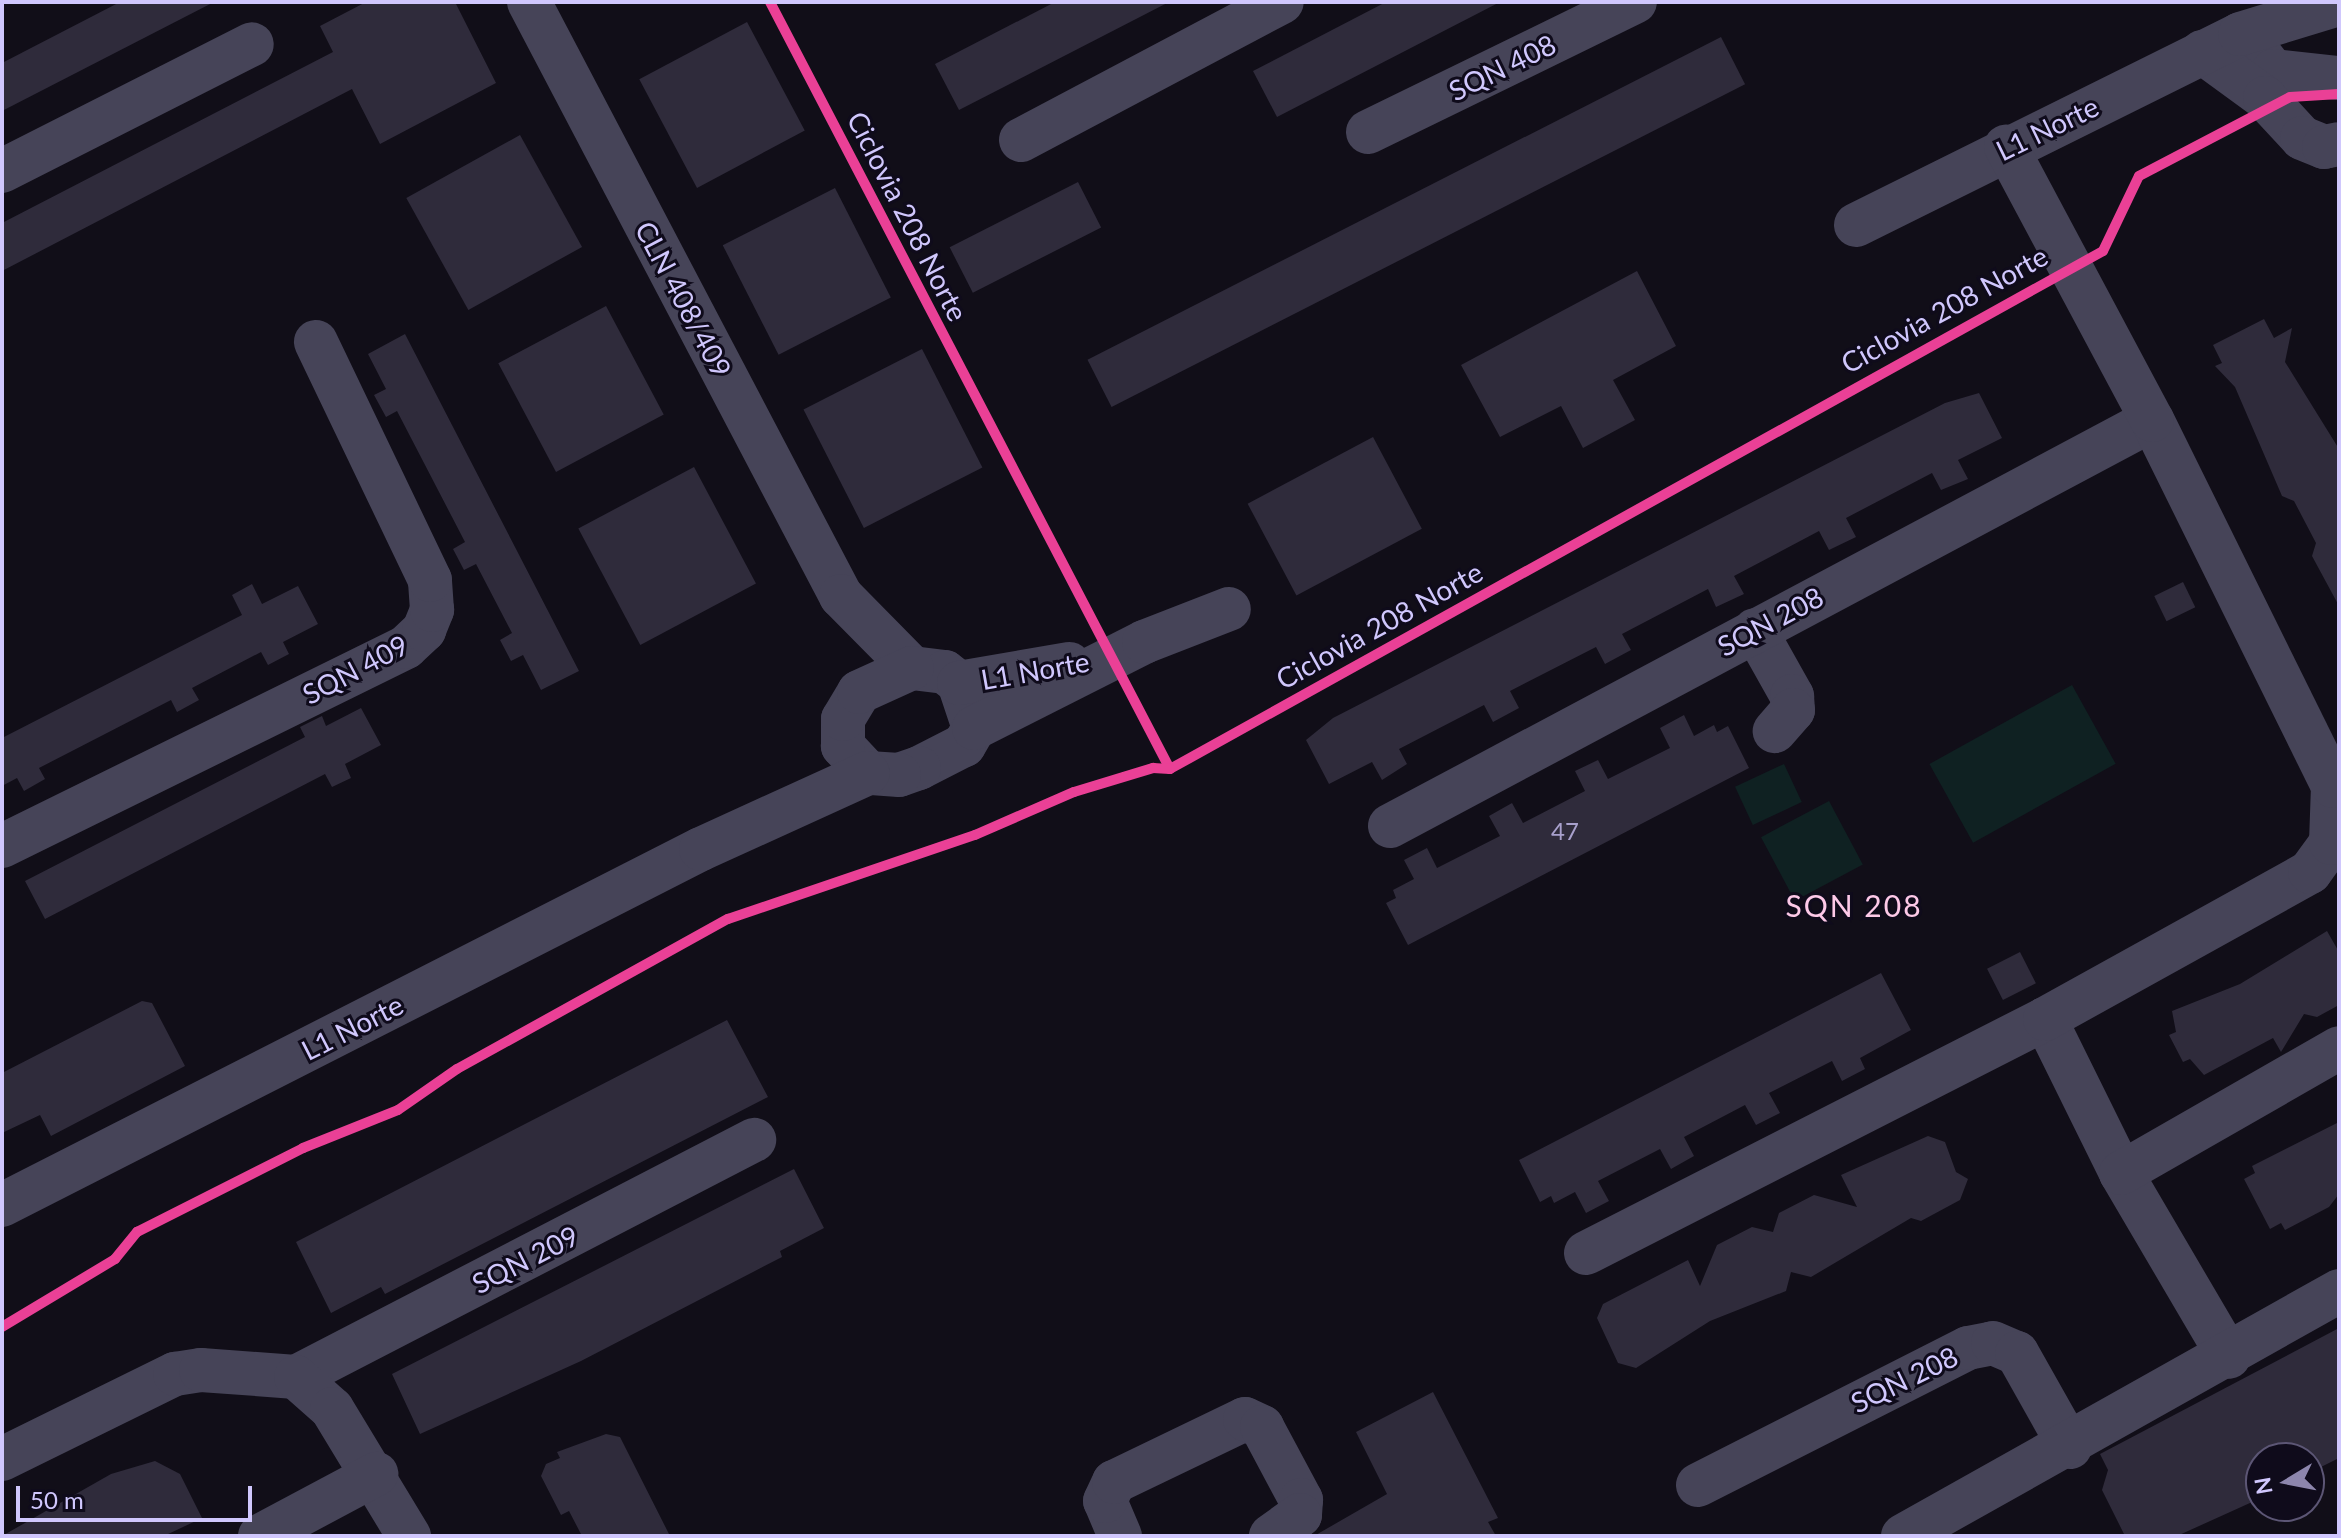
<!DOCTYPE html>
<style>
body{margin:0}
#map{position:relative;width:2341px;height:1538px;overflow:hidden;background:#110e18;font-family:Lato,sans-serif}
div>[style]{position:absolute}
.green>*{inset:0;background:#0f2122;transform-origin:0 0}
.building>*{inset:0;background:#2f2b3b;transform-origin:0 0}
.minor>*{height:44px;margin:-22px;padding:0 22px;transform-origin:22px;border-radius:22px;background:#464458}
.cycleway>*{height:10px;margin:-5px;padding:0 5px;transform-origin:5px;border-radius:5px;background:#ea4096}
span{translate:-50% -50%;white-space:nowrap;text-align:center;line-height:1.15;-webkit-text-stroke:6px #0f0b1b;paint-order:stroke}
.number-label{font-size:24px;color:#a8a0cc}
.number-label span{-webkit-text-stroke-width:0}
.street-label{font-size:28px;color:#d0c7fd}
.neighbourhood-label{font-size:30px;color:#fdc9e8;letter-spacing:2px}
.frame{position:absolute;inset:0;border:4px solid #d0c7fd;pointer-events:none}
.north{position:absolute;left:2245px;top:1442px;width:80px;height:80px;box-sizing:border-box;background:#0f0b1b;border:2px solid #5c5675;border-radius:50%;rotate:260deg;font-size:22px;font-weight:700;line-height:32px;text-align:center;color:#d0c7fd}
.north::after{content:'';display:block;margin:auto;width:28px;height:36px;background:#8d86ad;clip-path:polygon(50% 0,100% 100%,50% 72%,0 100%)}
.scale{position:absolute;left:16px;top:1486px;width:236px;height:36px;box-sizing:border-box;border:4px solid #d0c7fd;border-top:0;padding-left:10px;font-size:24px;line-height:28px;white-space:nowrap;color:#d0c7fd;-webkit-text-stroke:6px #0f0b1b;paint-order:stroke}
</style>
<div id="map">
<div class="green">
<i style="left:2072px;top:685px;width:90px;height:163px;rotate:61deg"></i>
<i style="left:1784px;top:764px;width:42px;height:54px;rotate:65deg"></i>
<i style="left:1829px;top:801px;width:72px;height:77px;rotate:62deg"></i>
</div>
<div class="building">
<i style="clip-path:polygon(120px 2px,214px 2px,2px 111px,2px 63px)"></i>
<i style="clip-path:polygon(366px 2px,455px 2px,496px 83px,380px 144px,352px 89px,2px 271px,2px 223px,333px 52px,320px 26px)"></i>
<i style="clip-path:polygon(1055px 2px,1169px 2px,959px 110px,935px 64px)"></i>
<i style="clip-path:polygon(1386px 2px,1500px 2px,1277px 117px,1253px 71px)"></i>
<i style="left:747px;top:22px;width:123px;height:122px;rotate:62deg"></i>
<i style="left:1721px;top:37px;width:53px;height:711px;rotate:63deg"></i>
<i style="left:520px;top:135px;width:128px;height:130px;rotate:61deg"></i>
<i style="left:1078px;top:182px;width:51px;height:144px;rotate:63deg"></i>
<i style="left:835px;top:188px;width:123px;height:126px;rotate:63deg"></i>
<i style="clip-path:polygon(1637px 271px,1676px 346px,1613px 380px,1635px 420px,1583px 448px,1561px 406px,1500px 437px,1461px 365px)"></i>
<i style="left:606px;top:306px;width:123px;height:122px;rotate:62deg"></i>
<i style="clip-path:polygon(2264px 319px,2274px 338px,2292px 328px,2285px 362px,2339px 449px,2339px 606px,2312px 556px,2316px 543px,2294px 501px,2282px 496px,2235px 387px,2215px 366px,2222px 363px,2213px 345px)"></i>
<i style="clip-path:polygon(405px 334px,579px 671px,541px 690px,523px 655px,511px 661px,500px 640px,512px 633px,476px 564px,464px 570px,453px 549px,465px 542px,397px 411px,386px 417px,374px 395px,386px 389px,368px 354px)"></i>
<i style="left:922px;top:349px;width:133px;height:133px;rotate:63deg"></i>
<i style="clip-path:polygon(1979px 393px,2002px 438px,1958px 460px,1968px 479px,1941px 490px,1932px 473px,1846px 518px,1856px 537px,1829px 550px,1819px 531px,1734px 576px,1744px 594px,1716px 607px,1708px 589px,1622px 634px,1631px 650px,1605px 664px,1596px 647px,1510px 691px,1519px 708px,1493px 722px,1484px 705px,1399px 749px,1407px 764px,1382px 780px,1372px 762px,1329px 784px,1306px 740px,1333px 718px,1945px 403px)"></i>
<i style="left:1373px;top:437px;width:104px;height:142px;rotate:62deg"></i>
<i style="left:694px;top:467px;width:132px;height:131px;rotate:62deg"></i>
<i style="left:2183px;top:582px;width:28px;height:32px;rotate:64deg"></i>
<i style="clip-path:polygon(252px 584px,262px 604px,298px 586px,318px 624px,283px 642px,289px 654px,268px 665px,261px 652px,192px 688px,199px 700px,177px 712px,171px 700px,39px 768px,45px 779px,24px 791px,17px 778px,2px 786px,2px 738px,242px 615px,232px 595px)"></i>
<i style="clip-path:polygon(361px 708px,381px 745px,345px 764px,351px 778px,332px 787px,325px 774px,45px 919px,25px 881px,305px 737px,300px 727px,322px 716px,326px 726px)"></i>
<i style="clip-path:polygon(1684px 715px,1694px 736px,1714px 725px,1717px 732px,1728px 726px,1749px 768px,1408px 945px,1386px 903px,1396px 898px,1393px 890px,1414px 879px,1404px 860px,1427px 848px,1437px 868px,1500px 836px,1489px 816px,1512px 803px,1523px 823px,1585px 791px,1575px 771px,1598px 760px,1608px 779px,1670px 748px,1660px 728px)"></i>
<i style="clip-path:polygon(2327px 931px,2339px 952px,2339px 1005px,2317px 1017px,2304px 1014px,2281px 1052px,2273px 1038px,2204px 1075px,2190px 1059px,2183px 1062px,2169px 1035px,2176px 1032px,2172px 1011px,2240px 984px)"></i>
<i style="left:2020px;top:952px;width:35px;height:37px;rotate:63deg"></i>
<i style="clip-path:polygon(1881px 973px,1911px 1030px,1860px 1058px,1865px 1069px,1842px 1081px,1832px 1061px,1769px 1093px,1780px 1113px,1756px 1125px,1745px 1105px,1684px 1137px,1694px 1156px,1671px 1169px,1660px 1149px,1598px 1181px,1609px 1201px,1586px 1213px,1575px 1192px,1554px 1203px,1551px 1196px,1540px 1202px,1519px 1160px)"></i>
<i style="clip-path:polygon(142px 1001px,152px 1003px,185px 1066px,51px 1136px,40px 1115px,2px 1133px,2px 1073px)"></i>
<i style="clip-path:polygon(727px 1020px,768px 1097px,385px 1294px,381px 1287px,331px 1313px,296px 1242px)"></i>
<i style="clip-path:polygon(2339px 1122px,2339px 1194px,2329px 1207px,2285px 1230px,2281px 1223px,2270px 1229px,2244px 1179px,2255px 1173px,2252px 1166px)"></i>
<i style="clip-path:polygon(1928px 1136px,1945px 1142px,1956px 1172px,1968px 1179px,1960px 1200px,1921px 1221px,1911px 1218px,1811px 1277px,1791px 1272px,1786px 1291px,1710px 1321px,1636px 1368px,1618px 1363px,1597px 1318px,1603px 1304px,1688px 1260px,1700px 1286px,1717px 1245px,1752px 1227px,1773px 1232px,1779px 1213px,1814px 1195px,1857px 1207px,1841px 1175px)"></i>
<i style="clip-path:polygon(794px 1169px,824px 1228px,780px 1251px,782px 1257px,581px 1361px,420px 1434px,392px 1374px)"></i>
<i style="clip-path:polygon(2339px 1328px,2339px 1458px,2309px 1473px,2309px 1458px,2261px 1458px,2261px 1498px,2177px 1536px,2125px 1536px,2102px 1490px,2108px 1470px,2100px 1454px)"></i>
<i style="clip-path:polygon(1433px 1392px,1498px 1518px,1488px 1522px,1496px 1536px,1314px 1536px,1387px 1494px,1356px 1432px)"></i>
<i style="clip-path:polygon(606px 1434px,620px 1437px,670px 1536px,582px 1536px,569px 1511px,561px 1515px,541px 1476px,546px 1464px,560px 1458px,557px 1452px)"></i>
<i style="clip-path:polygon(155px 1461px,180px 1474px,202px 1518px,164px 1536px,2px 1536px,111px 1474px)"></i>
</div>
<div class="minor">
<i style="left:529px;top:2px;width:671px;rotate:62.29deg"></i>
<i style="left:841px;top:596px;width:101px;rotate:45.4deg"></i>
<i style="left:2253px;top:32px;width:21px;rotate:76deg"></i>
<i style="left:2258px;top:52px;width:24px;rotate:52deg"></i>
<i style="left:2273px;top:71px;width:66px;rotate:6.1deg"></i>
<i style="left:2202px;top:52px;width:78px;rotate:36.1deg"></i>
<i style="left:2265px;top:98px;width:54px;rotate:47.2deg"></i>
<i style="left:2302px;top:138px;width:24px;rotate:22deg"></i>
<i style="left:2324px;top:147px;width:15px;rotate:-11deg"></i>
<i style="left:1368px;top:132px;width:297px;rotate:-26deg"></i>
<i style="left:1021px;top:140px;width:295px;rotate:-27.9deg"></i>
<i style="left:2px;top:171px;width:280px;rotate:-26.9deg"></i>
<i style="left:1856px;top:225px;width:429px;rotate:-26.4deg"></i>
<i style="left:2240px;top:34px;width:103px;rotate:-16.9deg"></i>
<i style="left:1755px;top:630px;width:76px;rotate:60.7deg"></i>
<i style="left:1792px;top:696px;width:14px;rotate:86deg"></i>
<i style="left:1793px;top:710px;width:28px;rotate:131deg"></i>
<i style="left:912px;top:668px;width:33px;rotate:7deg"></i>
<i style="left:945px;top:672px;width:18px;rotate:38deg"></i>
<i style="left:959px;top:683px;width:47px;rotate:71.6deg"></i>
<i style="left:974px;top:728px;width:20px;rotate:120deg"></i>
<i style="left:964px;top:745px;width:51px;rotate:152.9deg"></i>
<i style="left:919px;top:768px;width:21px;rotate:161deg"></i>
<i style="left:899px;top:775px;width:31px;rotate:-176deg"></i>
<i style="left:868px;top:773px;width:37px;rotate:-133deg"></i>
<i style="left:843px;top:746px;width:27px;rotate:-90deg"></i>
<i style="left:843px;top:719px;width:31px;rotate:-59deg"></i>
<i style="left:859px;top:692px;width:58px;rotate:-24.4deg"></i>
<i style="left:959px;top:683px;width:112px;rotate:-9.8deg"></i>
<i style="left:974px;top:728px;width:191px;rotate:-26.8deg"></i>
<i style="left:1144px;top:642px;width:91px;rotate:-21.2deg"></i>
<i style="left:1390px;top:826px;width:863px;rotate:-28.05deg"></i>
<i style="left:2px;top:846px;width:450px;rotate:-26.2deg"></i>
<i style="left:406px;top:647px;width:25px;rotate:-43deg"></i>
<i style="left:424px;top:630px;width:22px;rotate:-68deg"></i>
<i style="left:432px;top:610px;width:30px;rotate:-94deg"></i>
<i style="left:430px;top:580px;width:264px;rotate:-115.6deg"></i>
<i style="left:2045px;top:1019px;width:172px;rotate:63.7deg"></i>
<i style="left:2121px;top:1173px;width:213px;rotate:59.6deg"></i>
<i style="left:2121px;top:1173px;width:251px;rotate:-29.8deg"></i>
<i style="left:2px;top:1205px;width:784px;rotate:-26.99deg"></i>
<i style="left:701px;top:849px;width:183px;rotate:-24.5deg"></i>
<i style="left:1586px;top:1253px;width:515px;rotate:-27.01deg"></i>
<i style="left:2045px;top:1019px;width:303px;rotate:-29deg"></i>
<i style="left:2310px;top:872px;width:36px;rotate:-54deg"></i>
<i style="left:2331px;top:843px;width:57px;rotate:-88deg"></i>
<i style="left:2333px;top:786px;width:408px;rotate:-116.3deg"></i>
<i style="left:2152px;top:420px;width:310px;rotate:-118.1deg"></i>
<i style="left:296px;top:1377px;width:516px;rotate:-27.36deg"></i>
<i style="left:2px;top:1459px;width:193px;rotate:-26.2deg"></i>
<i style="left:175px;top:1374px;width:26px;rotate:-9deg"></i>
<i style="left:201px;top:1370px;width:95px;rotate:4.2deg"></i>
<i style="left:296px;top:1377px;width:48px;rotate:41.6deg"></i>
<i style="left:332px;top:1409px;width:149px;rotate:58.8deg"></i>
<i style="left:1698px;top:1485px;width:303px;rotate:-26.9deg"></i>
<i style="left:1968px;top:1348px;width:25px;rotate:-11deg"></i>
<i style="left:1993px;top:1343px;width:26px;rotate:23deg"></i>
<i style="left:2017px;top:1353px;width:108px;rotate:60.6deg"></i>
<i style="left:260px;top:1536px;width:132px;rotate:-28.1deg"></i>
<i style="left:1120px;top:1536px;width:38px;rotate:-113deg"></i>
<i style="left:1105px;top:1501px;width:21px;rotate:-65deg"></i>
<i style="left:1114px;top:1482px;width:145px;rotate:-25.7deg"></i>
<i style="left:1245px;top:1419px;width:19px;rotate:25deg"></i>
<i style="left:1262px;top:1427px;width:83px;rotate:61.9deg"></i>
<i style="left:1301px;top:1500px;width:15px;rotate:94deg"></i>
<i style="left:1300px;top:1515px;width:36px;rotate:144deg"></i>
<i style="left:1903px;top:1536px;width:500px;rotate:-29.33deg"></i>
</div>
<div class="cycleway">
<i style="left:770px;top:2px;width:865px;rotate:62.46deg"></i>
<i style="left:1170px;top:769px;width:1067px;rotate:-29.04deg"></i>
<i style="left:2103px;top:251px;width:83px;rotate:-64.4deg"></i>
<i style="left:2139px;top:176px;width:170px;rotate:-27.6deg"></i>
<i style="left:2290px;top:97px;width:49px;rotate:-3.5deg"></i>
<i style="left:2px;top:1327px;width:132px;rotate:-31deg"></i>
<i style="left:115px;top:1259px;width:35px;rotate:-51deg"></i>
<i style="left:137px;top:1232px;width:186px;rotate:-26.8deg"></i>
<i style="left:303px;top:1148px;width:102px;rotate:-21.8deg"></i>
<i style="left:398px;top:1110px;width:72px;rotate:-34.8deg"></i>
<i style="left:457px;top:1069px;width:310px;rotate:-29deg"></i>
<i style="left:728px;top:919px;width:261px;rotate:-18.8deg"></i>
<i style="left:975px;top:835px;width:108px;rotate:-23.5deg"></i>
<i style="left:1074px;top:792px;width:83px;rotate:-16.9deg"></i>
<i style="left:1153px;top:768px;width:17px;rotate:3deg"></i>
</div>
<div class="number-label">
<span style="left:1565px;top:831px">47</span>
</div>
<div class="street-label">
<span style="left:1502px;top:67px;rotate:-26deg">SQN 408</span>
<span style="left:2047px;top:128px;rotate:-26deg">L1 Norte</span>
<span style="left:908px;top:216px;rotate:63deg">Ciclovia 208 Norte</span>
<span style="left:684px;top:299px;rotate:62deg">CLN 408/409</span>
<span style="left:1944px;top:309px;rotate:-29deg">Ciclovia 208 Norte</span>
<span style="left:1770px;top:621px;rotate:-28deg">SQN 208</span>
<span style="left:1379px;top:625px;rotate:-29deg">Ciclovia 208 Norte</span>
<span style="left:355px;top:669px;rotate:-28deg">SQN 409</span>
<span style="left:1035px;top:670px;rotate:-10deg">L1 Norte</span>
<span style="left:352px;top:1027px;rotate:-27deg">L1 Norte</span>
<span style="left:525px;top:1259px;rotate:-27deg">SQN 209</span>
<span style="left:1904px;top:1379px;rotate:-26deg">SQN 208</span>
</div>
<div class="neighbourhood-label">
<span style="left:1854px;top:905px">SQN 208</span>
</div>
<div class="frame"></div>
<div class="north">N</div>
<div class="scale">50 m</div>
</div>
